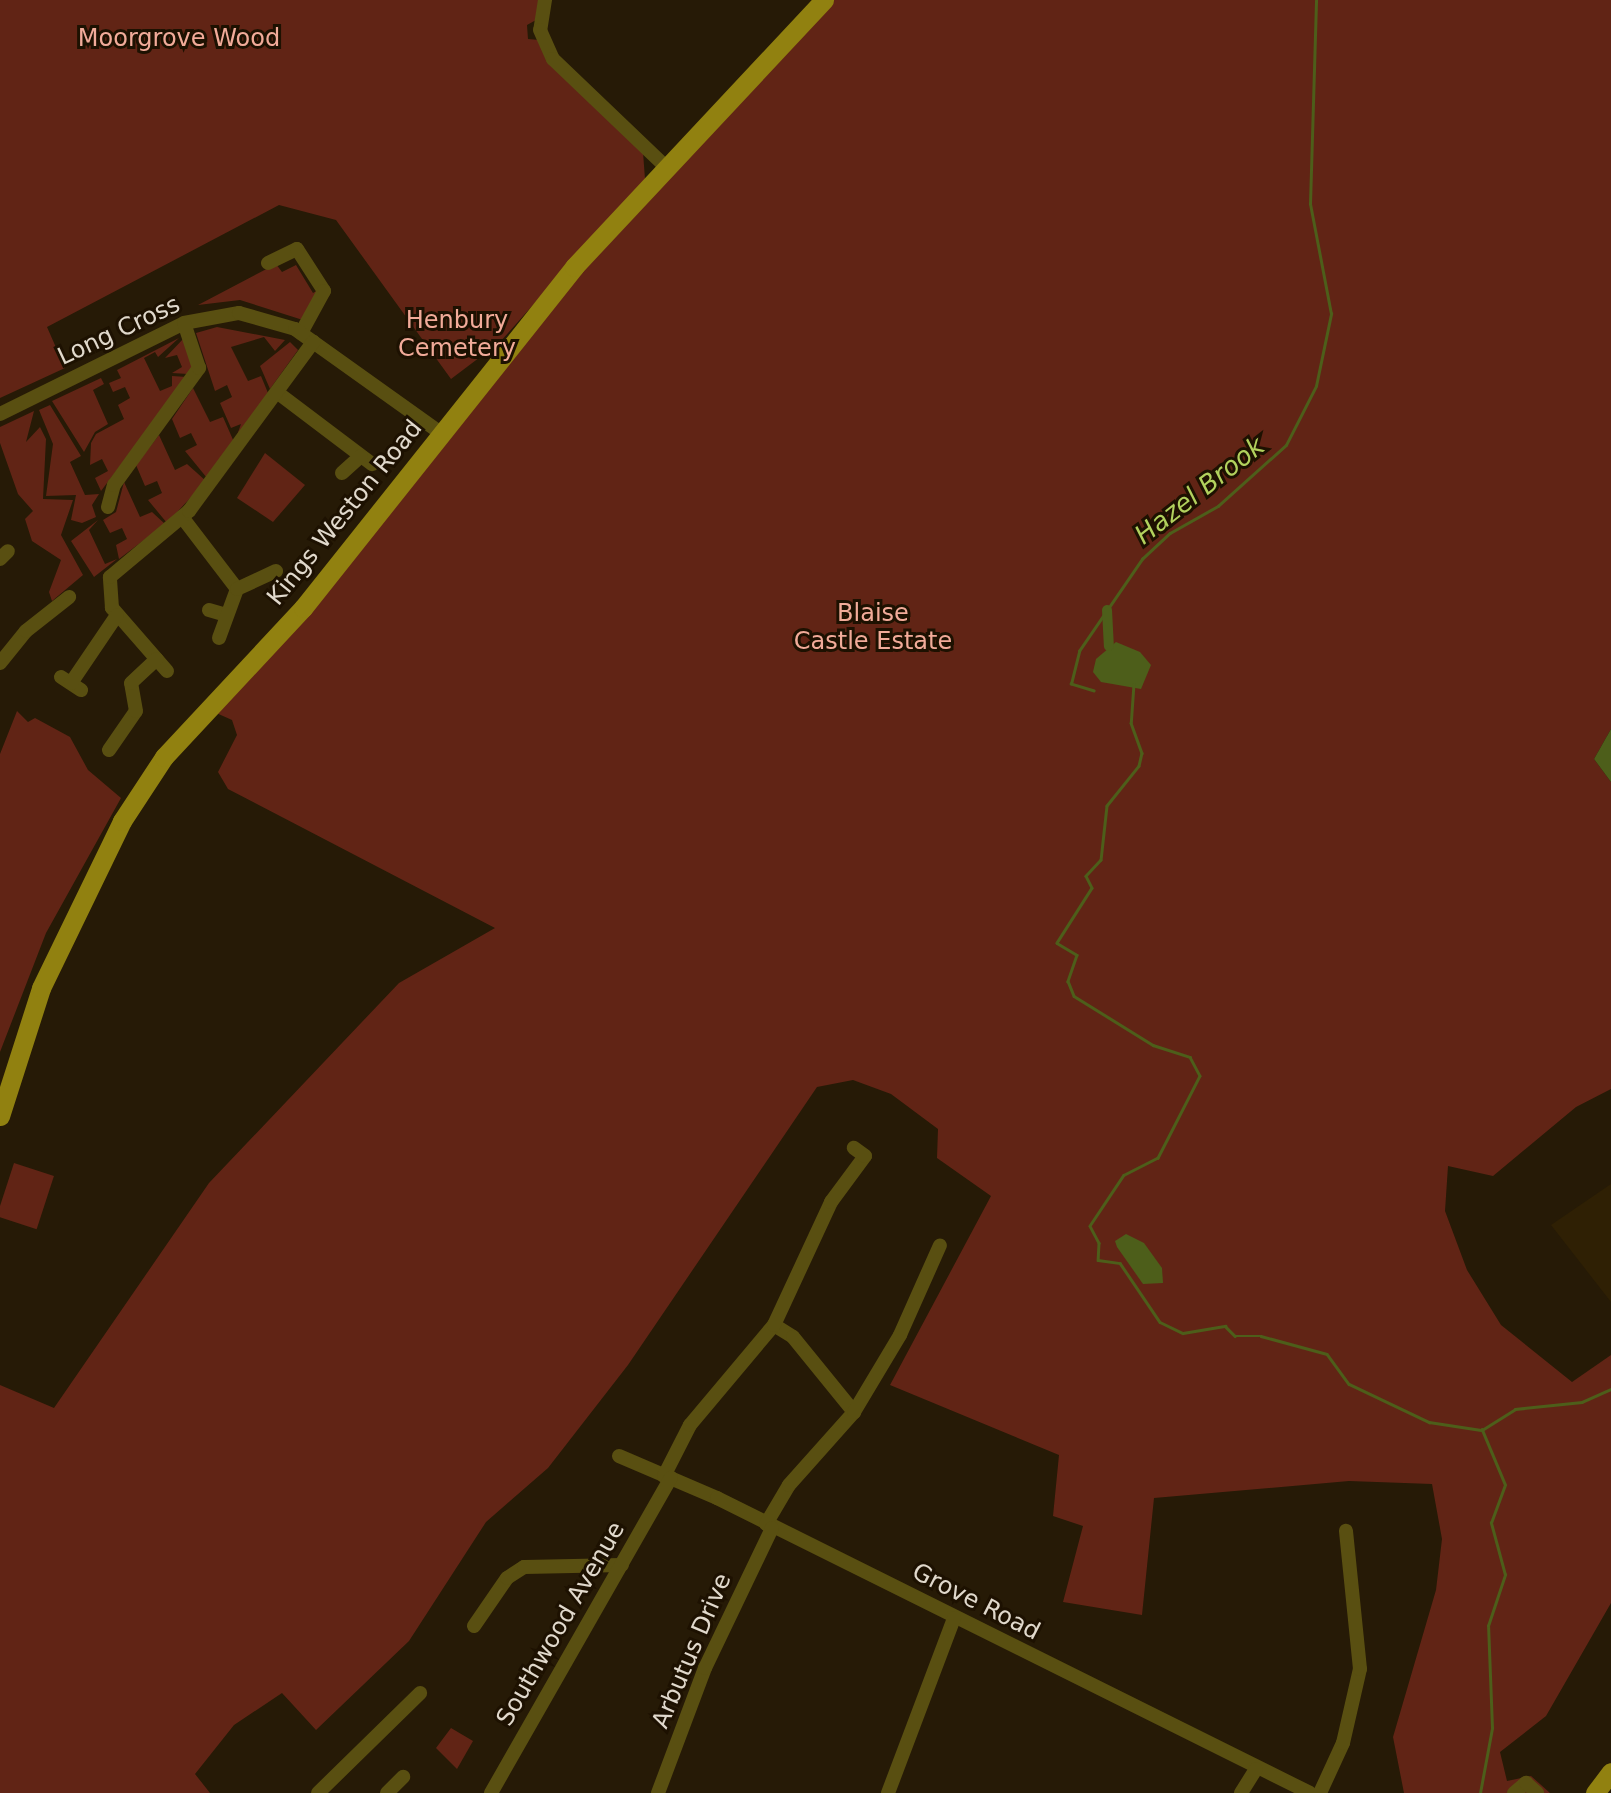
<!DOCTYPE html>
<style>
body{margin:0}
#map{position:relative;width:1611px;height:1793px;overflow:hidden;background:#261a06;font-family:"DejaVu Sans",sans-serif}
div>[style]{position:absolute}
.built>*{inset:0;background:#2f2004}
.green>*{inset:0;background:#612415;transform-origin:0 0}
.water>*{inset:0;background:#4d5e1a}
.stream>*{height:2.5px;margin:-1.25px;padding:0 1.25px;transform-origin:1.25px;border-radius:1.25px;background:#4d5e1a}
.canal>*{height:10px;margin:-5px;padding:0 5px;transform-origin:5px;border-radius:5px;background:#4d5e1a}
.minor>*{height:14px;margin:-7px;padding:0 7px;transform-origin:7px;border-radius:7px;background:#594f11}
.major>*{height:19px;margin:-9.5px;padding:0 9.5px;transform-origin:9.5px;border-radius:9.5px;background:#918110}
span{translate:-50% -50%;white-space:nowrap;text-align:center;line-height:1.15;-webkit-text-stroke:6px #1d1101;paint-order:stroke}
.park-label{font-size:24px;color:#f2ab99}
.street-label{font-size:24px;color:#e1d9cc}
.water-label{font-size:26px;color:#b2d15d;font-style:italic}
</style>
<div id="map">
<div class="built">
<i style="clip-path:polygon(1611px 1184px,1611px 1302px,1551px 1225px)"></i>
</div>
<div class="green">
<i style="clip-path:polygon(0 0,540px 0,536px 20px,527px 25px,528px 39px,539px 40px,643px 152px,645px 179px,500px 342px,451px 379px,336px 220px,279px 205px,47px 327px,65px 368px,0 398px)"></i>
<i style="clip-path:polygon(830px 0,1611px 0,1611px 729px,1594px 759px,1611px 782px,1611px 1089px,1576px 1107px,1493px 1176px,1448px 1166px,1445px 1211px,1467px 1270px,1501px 1325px,1572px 1382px,1611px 1355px,1611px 1603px,1546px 1716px,1500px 1752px,1507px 1781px,1531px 1776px,1550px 1793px,1404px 1793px,1393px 1737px,1436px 1590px,1442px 1539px,1432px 1484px,1349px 1481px,1154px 1498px,1142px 1615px,1063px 1602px,1083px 1526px,1053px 1516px,1059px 1455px,890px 1385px,991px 1196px,937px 1158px,938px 1129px,891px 1094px,853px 1080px,817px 1087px,628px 1365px,548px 1468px,486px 1522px,409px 1641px,316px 1730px,282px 1693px,234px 1725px,195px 1774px,210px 1793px,0 1793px,0 1385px,54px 1408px,209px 1183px,399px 983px,495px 928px,228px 789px,218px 772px,237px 735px,232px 720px,214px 712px,558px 296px)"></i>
<i style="clip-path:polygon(276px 264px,282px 272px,296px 265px,313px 293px,318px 290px,306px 321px,240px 300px,198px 305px)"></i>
<i style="clip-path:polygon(217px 327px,285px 340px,275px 351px,264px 337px,231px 347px,248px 381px,261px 376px,268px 393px,236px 438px,241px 424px,231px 428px,220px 403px,232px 397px,227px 385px,215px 391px,196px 333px)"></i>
<i style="clip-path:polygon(179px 338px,158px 357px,155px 352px,144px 358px,160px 391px,172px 386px,172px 376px,187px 377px,101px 491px,95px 478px,108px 471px,102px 459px,90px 465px,91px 443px,96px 434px,124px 419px,118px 405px,130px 398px,125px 387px,113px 392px,109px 383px,121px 378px,117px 370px)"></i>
<i style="clip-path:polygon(184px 338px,192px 368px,188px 374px,172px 373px,182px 367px,177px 355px,165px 358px)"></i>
<i style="clip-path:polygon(290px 342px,298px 350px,270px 389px,260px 366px)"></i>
<i style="clip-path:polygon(101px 378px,104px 384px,93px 390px,108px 424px,95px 432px,84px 452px,52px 401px)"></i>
<i style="clip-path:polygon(193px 388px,210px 422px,223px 417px,234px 442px,207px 478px,185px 451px,197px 445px,191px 433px,180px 438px,172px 419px)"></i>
<i style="clip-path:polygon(50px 405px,81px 456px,70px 462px,85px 495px,99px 494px,92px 505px,96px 517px,82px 523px,71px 520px,76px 495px,46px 496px,53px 444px,39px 410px)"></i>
<i style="clip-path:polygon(34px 411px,26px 442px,40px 427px,46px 439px,43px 499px,73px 500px,61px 535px,83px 575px,52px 601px,49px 592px,61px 560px,32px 541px,25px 519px,33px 511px,18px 494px,0 443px,0 427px)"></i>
<i style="clip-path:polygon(159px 435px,175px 470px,187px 464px,206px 481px,167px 523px,148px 500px,162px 493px,157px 481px,145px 486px,136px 465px)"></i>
<i style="clip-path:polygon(265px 453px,305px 485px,273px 522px,237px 498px)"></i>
<i style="clip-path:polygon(124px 482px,140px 517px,152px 512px,165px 524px,119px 559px,116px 545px,127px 539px,122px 528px,110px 533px,103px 520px,116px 512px)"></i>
<i style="clip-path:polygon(98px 520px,89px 530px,105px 564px,117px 559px,94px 577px,71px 541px)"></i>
<i style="clip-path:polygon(17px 711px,28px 722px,35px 718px,70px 737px,88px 770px,121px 798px,46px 933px,0 1052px,0 754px)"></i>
<i style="left:14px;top:1163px;width:42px;height:56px;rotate:18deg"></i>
<i style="clip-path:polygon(451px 1728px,473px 1741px,457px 1769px,436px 1748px)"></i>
</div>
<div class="water">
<i style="clip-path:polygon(1116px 642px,1140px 652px,1151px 665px,1141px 689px,1101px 682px,1093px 672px,1096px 659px)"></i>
<i style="clip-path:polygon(1611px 729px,1611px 782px,1594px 759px)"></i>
<i style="clip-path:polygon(1126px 1234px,1144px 1243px,1162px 1268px,1163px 1283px,1143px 1284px,1117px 1247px,1115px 1241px)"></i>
</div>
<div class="stream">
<i style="left:1134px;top:684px;width:39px;rotate:94deg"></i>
<i style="left:1131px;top:723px;width:32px;rotate:70deg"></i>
<i style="left:1142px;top:753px;width:13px;rotate:103deg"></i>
<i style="left:1139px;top:766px;width:51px;rotate:128.7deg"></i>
<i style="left:1107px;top:806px;width:54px;rotate:96.3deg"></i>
<i style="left:1101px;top:860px;width:22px;rotate:133deg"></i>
<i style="left:1086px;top:876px;width:13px;rotate:63deg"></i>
<i style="left:1092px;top:888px;width:65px;rotate:122.5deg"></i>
<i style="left:1057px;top:943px;width:23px;rotate:31deg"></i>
<i style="left:1077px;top:955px;width:28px;rotate:109deg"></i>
<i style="left:1068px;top:981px;width:16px;rotate:68deg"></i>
<i style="left:1074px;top:996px;width:93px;rotate:31.8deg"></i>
<i style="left:1153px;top:1045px;width:39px;rotate:18deg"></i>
<i style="left:1190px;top:1057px;width:21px;rotate:62deg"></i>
<i style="left:1200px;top:1076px;width:92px;rotate:117.1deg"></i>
<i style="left:1158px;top:1158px;width:38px;rotate:153deg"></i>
<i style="left:1124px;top:1175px;width:61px;rotate:123.7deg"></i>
<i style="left:1090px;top:1226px;width:19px;rotate:62deg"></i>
<i style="left:1099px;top:1243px;width:17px;rotate:93deg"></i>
<i style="left:1098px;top:1260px;width:22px;rotate:8deg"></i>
<i style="left:1120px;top:1263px;width:71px;rotate:55.9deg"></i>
<i style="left:1160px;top:1322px;width:25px;rotate:26deg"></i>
<i style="left:1183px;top:1333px;width:43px;rotate:-9.5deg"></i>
<i style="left:1225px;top:1326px;width:14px;rotate:45deg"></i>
<i style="left:1235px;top:1336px;width:26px"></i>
<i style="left:1261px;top:1336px;width:68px;rotate:15.3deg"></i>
<i style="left:1327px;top:1354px;width:37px;rotate:54deg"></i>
<i style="left:1349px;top:1384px;width:89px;rotate:25.4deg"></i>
<i style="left:1429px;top:1422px;width:54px;rotate:8.6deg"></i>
<i style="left:1094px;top:691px;width:24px;rotate:-163deg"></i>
<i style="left:1071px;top:684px;width:34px;rotate:-76deg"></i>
<i style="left:1079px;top:651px;width:112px;rotate:-55.6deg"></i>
<i style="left:1142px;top:559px;width:38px;rotate:-43deg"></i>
<i style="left:1170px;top:533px;width:55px;rotate:-29.4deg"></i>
<i style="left:1218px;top:506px;width:91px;rotate:-41.9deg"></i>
<i style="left:1286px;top:445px;width:66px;rotate:-63deg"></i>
<i style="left:1316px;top:386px;width:74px;rotate:-78.2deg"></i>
<i style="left:1331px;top:314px;width:112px;rotate:-100.8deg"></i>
<i style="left:1310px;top:204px;width:204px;rotate:-88.3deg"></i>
<i style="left:1482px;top:1430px;width:39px;rotate:-32deg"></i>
<i style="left:1515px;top:1409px;width:67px;rotate:-6deg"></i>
<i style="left:1582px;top:1402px;width:32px;rotate:-24deg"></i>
<i style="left:1480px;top:1793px;width:66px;rotate:-79.5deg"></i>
<i style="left:1492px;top:1728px;width:102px;rotate:-92.2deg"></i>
<i style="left:1488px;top:1626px;width:54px;rotate:-71.6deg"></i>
<i style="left:1505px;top:1575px;width:54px;rotate:-105.1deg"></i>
<i style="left:1491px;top:1523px;width:40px;rotate:-69.8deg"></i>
<i style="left:1505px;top:1485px;width:60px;rotate:-112.7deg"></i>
</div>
<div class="canal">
<i style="left:1107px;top:610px;width:36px;rotate:87deg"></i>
</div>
<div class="minor">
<i style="left:545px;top:0;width:30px;rotate:99deg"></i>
<i style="left:540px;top:30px;width:32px;rotate:66deg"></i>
<i style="left:553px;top:59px;width:153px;rotate:43.7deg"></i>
<i style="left:268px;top:263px;width:32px;rotate:-26deg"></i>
<i style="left:297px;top:249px;width:50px;rotate:57.3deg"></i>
<i style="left:324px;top:291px;width:48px;rotate:118.7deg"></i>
<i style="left:278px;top:393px;width:118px;rotate:37.1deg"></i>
<i style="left:0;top:414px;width:205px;rotate:-26.3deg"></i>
<i style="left:184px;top:323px;width:56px;rotate:-10.3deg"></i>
<i style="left:239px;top:313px;width:58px;rotate:15.9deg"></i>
<i style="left:295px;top:329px;width:179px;rotate:35.5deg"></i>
<i style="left:342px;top:473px;width:25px;rotate:-42deg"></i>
<i style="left:108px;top:507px;width:23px;rotate:-75deg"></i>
<i style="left:114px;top:485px;width:145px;rotate:-54deg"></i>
<i style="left:199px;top:368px;width:47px;rotate:-108.4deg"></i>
<i style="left:182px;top:517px;width:91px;rotate:52.6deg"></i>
<i style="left:0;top:559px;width:11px;rotate:-45deg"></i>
<i style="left:209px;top:610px;width:18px;rotate:16deg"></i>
<i style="left:219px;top:638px;width:52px;rotate:-69.8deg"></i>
<i style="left:237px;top:589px;width:43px;rotate:-24.8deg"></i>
<i style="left:0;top:663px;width:41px;rotate:-50.9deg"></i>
<i style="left:26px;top:631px;width:55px;rotate:-38.3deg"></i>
<i style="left:167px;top:671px;width:84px;rotate:-131.1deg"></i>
<i style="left:112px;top:608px;width:31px;rotate:-94deg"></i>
<i style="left:110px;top:577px;width:103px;rotate:-39.9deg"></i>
<i style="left:189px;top:511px;width:210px;rotate:-53.7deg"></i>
<i style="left:61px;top:677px;width:24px;rotate:33deg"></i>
<i style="left:71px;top:683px;width:82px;rotate:-55.9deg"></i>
<i style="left:109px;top:750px;width:47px;rotate:-55.3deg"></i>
<i style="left:136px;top:711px;width:28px;rotate:-100deg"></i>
<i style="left:131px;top:683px;width:35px;rotate:-43deg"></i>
<i style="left:774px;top:1325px;width:22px;rotate:32deg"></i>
<i style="left:793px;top:1337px;width:97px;rotate:50.9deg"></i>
<i style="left:619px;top:1456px;width:107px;rotate:23.2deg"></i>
<i style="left:717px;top:1498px;width:662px;rotate:26.45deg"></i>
<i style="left:664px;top:1476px;width:57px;rotate:-63deg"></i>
<i style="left:690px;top:1425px;width:131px;rotate:-50deg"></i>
<i style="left:774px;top:1325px;width:136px;rotate:-65.1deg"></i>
<i style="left:831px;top:1202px;width:57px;rotate:-53.5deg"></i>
<i style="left:865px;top:1156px;width:14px;rotate:-144deg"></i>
<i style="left:766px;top:1524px;width:45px;rotate:-59.5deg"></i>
<i style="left:789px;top:1485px;width:98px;rotate:-48.3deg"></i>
<i style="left:854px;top:1412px;width:90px;rotate:-59.1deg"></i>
<i style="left:900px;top:1335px;width:98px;rotate:-66deg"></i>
<i style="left:474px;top:1626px;width:58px;rotate:-55.5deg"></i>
<i style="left:507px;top:1578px;width:20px;rotate:-33deg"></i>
<i style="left:524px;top:1567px;width:98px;rotate:-1.2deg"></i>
<i style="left:318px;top:1793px;width:143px;rotate:-44.4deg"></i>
<i style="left:387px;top:1793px;width:23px;rotate:-45deg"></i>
<i style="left:491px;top:1793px;width:363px;rotate:-60.3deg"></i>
<i style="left:658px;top:1793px;width:134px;rotate:-69.4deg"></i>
<i style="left:705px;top:1668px;width:155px;rotate:-64.4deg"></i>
<i style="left:888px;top:1793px;width:187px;rotate:-69.3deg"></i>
<i style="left:1241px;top:1793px;width:28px;rotate:-58deg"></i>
<i style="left:1320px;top:1793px;width:55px;rotate:-65.3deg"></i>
<i style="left:1343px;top:1743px;width:76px;rotate:-77.1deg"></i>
<i style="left:1360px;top:1669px;width:139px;rotate:-95.8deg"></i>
<i style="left:1514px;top:1793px;width:16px;rotate:-40deg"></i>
<i style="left:1526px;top:1783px;width:15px;rotate:42deg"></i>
</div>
<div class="major">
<i style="left:0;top:1116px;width:134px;rotate:-72.2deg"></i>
<i style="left:41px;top:988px;width:186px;rotate:-64.1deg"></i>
<i style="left:122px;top:821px;width:77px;rotate:-56.7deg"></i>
<i style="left:164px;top:757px;width:204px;rotate:-47deg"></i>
<i style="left:303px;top:608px;width:436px;rotate:-51.5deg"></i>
<i style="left:574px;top:267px;width:366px;rotate:-46.9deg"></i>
<i style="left:1595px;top:1793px;width:26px;rotate:-53deg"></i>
</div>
<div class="park-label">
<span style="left:179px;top:39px">Moorgrove Wood</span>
<span style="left:457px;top:335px">Henbury<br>Cemetery</span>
<span style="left:873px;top:628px">Blaise<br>Castle Estate</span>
</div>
<div class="street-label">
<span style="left:119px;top:331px;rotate:-25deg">Long Cross</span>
<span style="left:345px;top:513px;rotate:-51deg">Kings Weston Road</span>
<span style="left:976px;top:1602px;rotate:27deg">Grove Road</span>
<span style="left:561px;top:1624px;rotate:-60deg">Southwood Avenue</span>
<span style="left:692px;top:1651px;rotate:-67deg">Arbutus Drive</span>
</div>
<div class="water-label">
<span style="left:1200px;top:491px;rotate:-38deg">Hazel Brook</span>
</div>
</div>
